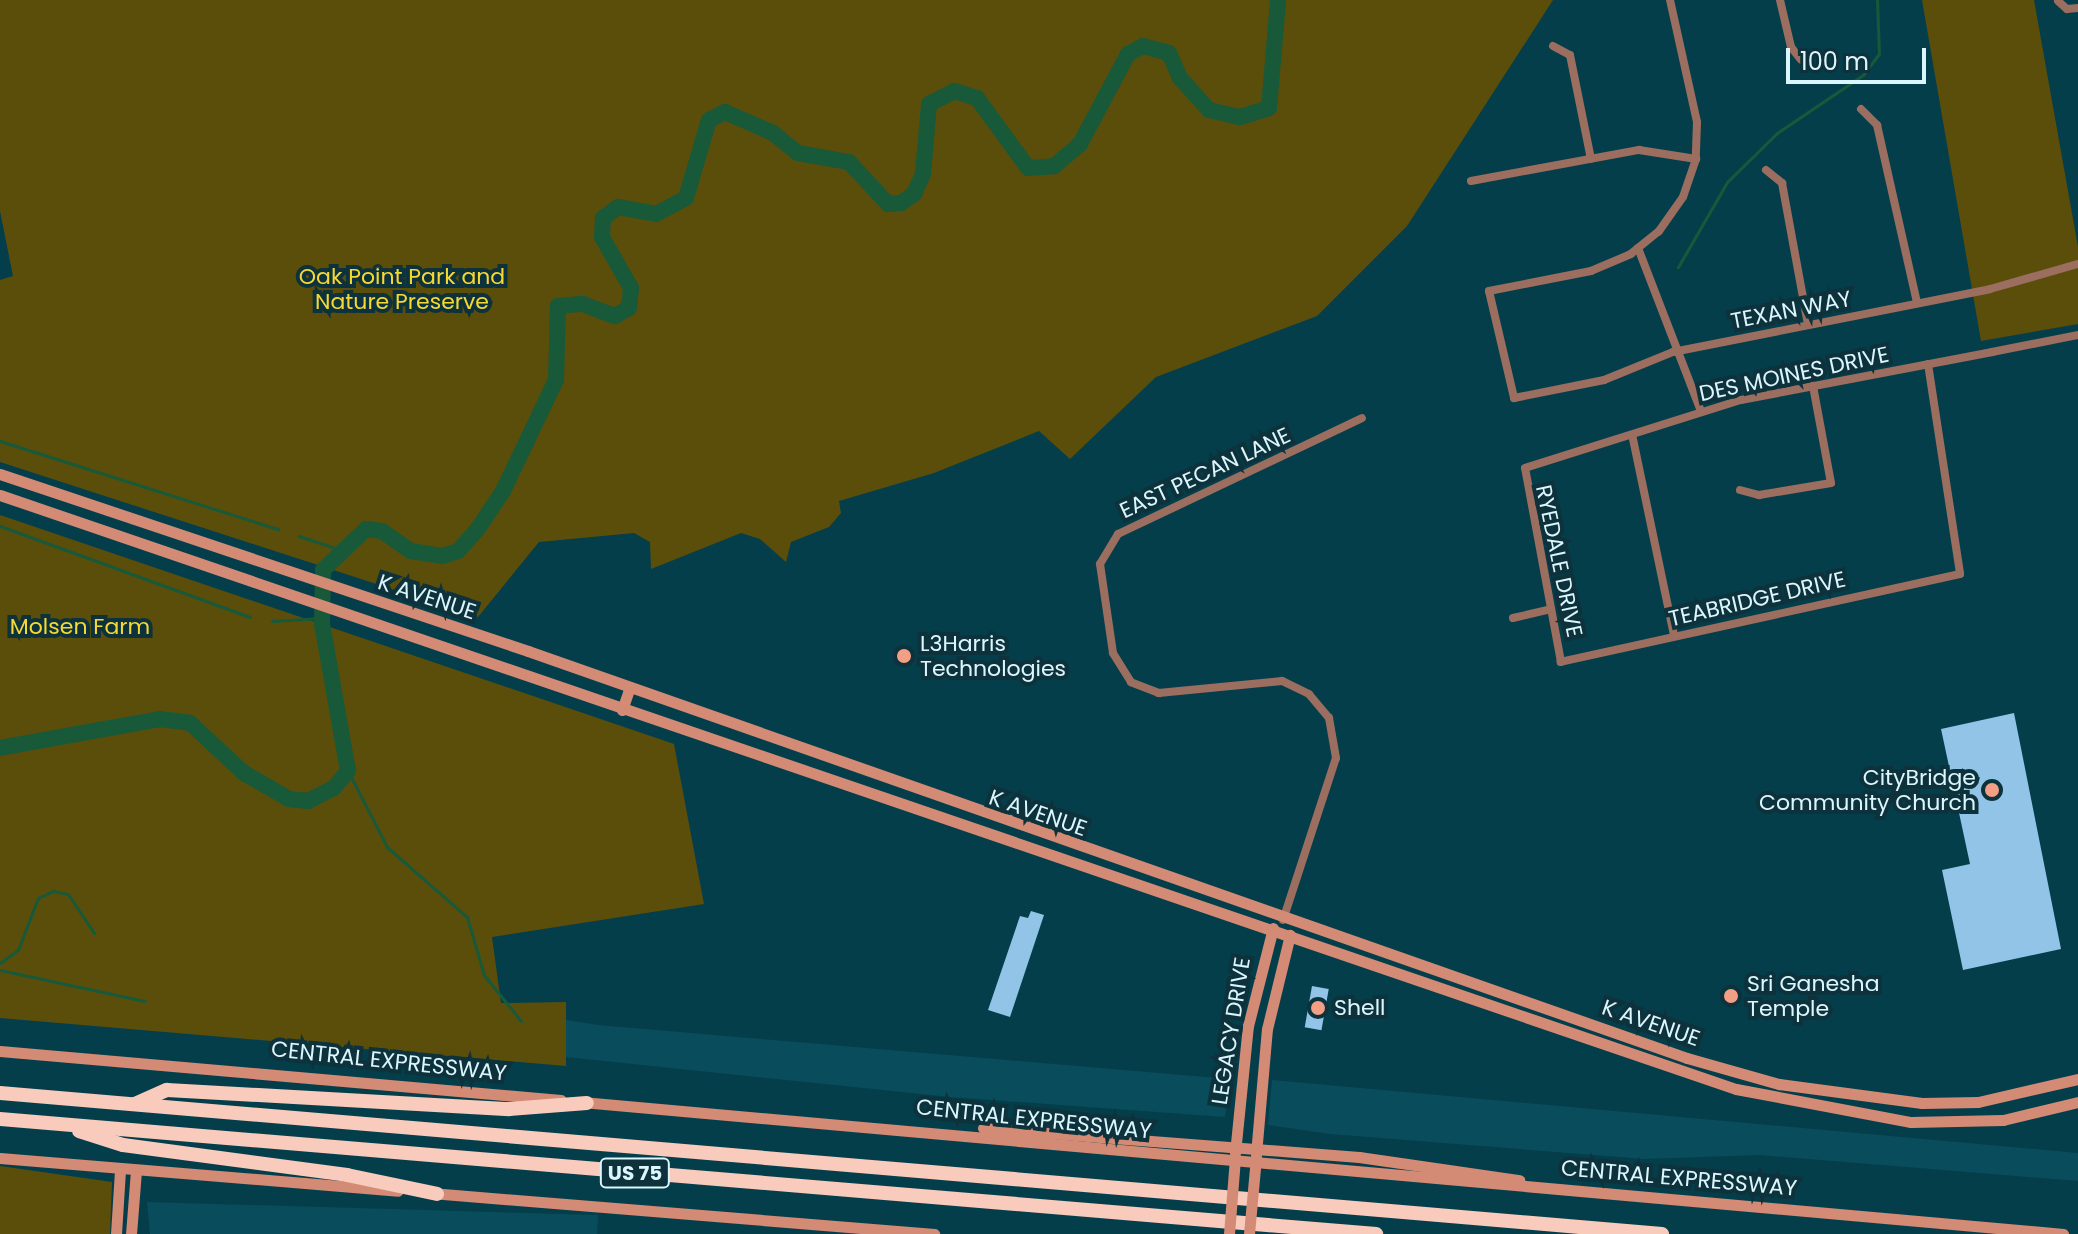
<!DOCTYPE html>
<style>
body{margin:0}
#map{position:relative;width:2078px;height:1234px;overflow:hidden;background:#053e4b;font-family:Poppins,sans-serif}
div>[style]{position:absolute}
.built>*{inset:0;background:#094c5b}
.green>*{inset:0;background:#5b4e0b}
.stream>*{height:3px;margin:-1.5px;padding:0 1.5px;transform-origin:1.5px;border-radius:1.5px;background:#185939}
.river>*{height:16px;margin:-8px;padding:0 8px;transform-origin:8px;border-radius:8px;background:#185939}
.building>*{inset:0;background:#91c4e6;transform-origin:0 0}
.street>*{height:8px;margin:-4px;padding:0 4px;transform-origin:4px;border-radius:4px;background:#9c6e5f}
.secondary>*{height:11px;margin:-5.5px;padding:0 5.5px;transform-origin:5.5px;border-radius:5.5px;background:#d48b75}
.highway>*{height:14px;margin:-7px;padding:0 7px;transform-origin:7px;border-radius:7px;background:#f9cbbd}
.secondary-bridge>*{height:11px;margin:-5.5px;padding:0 5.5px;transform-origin:5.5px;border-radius:5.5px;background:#d48b75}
.dots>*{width:22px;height:22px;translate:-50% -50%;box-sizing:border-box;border:4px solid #0e323b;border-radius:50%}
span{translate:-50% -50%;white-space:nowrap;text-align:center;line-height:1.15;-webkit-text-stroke:8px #0e323b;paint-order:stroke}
.shield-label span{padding:2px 6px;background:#0e323b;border:2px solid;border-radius:6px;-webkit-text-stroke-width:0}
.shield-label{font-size:20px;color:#dcf6fe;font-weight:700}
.park-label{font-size:22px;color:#f6d832}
.street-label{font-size:22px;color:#dcf6fe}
.poi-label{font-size:22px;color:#dcf6fe}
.left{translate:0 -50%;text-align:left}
.right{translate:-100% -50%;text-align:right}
.scale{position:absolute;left:1786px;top:48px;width:140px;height:36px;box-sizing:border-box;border:4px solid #dcf6fe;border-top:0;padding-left:10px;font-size:24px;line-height:28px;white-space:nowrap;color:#dcf6fe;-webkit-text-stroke:6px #0e323b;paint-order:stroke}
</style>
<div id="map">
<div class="built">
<i style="clip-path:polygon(0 902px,420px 997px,598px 1025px,1229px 1079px,1225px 1117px,950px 1097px,566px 1057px)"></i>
<i style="clip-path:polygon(1272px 1080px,2078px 1153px,2078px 1181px,1760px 1155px,1644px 1159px,1330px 1134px,1268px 1125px)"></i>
<i style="clip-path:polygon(147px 1202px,598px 1215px,597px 1234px,150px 1234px)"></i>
</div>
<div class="green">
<i style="clip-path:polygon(0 0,1553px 0,1407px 226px,1317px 316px,1156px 377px,1070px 459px,1039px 431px,934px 473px,839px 501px,841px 513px,829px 527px,791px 542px,786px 562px,760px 539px,741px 533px,651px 569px,650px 542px,634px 533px,539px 542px,478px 617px,0 462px,0 280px,13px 276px,0 211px)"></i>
<i style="clip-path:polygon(1922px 0,2034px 0,2078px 247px,2078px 324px,1981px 341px)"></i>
<i style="clip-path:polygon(0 515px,674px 744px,704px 904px,492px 937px,501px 1003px,566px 1002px,566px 1066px,0 1018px)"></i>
<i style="clip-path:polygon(0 1166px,112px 1182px,110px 1234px,0 1234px)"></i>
</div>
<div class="stream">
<i style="left:1678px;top:267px;width:98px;rotate:-60deg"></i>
<i style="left:1727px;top:182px;width:70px;rotate:-44.4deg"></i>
<i style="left:1777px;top:133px;width:104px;rotate:-34deg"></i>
<i style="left:1863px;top:75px;width:26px;rotate:-53deg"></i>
<i style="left:1879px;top:54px;width:54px;rotate:-92.1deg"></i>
<i style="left:0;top:441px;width:292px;rotate:17.6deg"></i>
<i style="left:0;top:526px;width:266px;rotate:20deg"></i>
<i style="left:299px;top:536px;width:44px;rotate:18.4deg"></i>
<i style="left:272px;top:621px;width:50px;rotate:-3.4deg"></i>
<i style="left:348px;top:771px;width:85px;rotate:62.8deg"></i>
<i style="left:387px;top:847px;width:106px;rotate:41.2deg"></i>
<i style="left:467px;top:917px;width:60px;rotate:73.7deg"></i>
<i style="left:484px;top:975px;width:59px;rotate:51.2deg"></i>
<i style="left:0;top:963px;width:22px;rotate:-36deg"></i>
<i style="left:18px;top:950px;width:56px;rotate:-69deg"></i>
<i style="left:38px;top:898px;width:17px;rotate:-25deg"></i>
<i style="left:53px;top:891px;width:15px;rotate:11deg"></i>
<i style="left:68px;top:894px;width:47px;rotate:56.3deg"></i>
<i style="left:0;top:970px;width:148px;rotate:12.1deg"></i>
</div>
<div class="river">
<i style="left:0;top:748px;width:162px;rotate:-10.3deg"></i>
<i style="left:159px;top:719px;width:31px;rotate:7deg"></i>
<i style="left:190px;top:723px;width:74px;rotate:42.8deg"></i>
<i style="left:244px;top:773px;width:52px;rotate:30deg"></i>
<i style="left:289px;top:799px;width:19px;rotate:6deg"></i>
<i style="left:308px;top:801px;width:29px;rotate:-27deg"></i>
<i style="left:334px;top:788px;width:22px;rotate:-51deg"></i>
<i style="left:348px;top:771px;width:149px;rotate:-100deg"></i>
<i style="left:322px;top:624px;width:54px;rotate:-88.9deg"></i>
<i style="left:323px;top:570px;width:59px;rotate:-43.6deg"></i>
<i style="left:366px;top:529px;width:16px;rotate:7deg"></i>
<i style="left:382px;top:531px;width:35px;rotate:35deg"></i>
<i style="left:411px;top:551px;width:31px;rotate:9deg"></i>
<i style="left:442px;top:556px;width:17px;rotate:-17deg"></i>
<i style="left:458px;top:551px;width:28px;rotate:-48deg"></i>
<i style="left:477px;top:530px;width:47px;rotate:-56.3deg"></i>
<i style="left:503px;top:491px;width:123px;rotate:-64.5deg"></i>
<i style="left:556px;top:380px;width:74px;rotate:-88.5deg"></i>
<i style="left:558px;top:306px;width:25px;rotate:-5deg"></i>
<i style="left:583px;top:304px;width:34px;rotate:21deg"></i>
<i style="left:615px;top:316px;width:16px;rotate:-30deg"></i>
<i style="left:629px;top:308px;width:20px;rotate:-84deg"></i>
<i style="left:631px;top:288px;width:59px;rotate:-119.6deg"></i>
<i style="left:602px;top:237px;width:19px;rotate:-87deg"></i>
<i style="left:603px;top:218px;width:19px;rotate:-36deg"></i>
<i style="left:618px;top:207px;width:39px;rotate:10deg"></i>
<i style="left:656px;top:214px;width:34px;rotate:-28deg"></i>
<i style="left:686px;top:198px;width:81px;rotate:-73.6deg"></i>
<i style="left:709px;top:120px;width:18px;rotate:-27deg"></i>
<i style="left:725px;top:112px;width:52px;rotate:23.6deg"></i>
<i style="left:773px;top:133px;width:32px;rotate:39deg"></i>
<i style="left:798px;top:153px;width:52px;rotate:10deg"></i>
<i style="left:849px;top:162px;width:57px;rotate:47.1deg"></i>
<i style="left:888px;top:204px;width:13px;rotate:-4deg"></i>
<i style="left:901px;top:203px;width:16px;rotate:-35deg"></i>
<i style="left:914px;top:194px;width:22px;rotate:-66deg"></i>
<i style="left:923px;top:174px;width:70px;rotate:-85.1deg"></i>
<i style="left:929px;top:104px;width:28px;rotate:-27deg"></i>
<i style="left:954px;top:91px;width:24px;rotate:17deg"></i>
<i style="left:977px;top:98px;width:87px;rotate:53.9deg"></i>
<i style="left:1028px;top:168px;width:26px;rotate:-4deg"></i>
<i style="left:1054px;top:166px;width:34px;rotate:-40deg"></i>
<i style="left:1080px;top:144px;width:102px;rotate:-61.9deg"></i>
<i style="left:1128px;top:54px;width:17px;rotate:-28deg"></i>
<i style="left:1143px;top:46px;width:27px;rotate:15deg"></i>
<i style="left:1169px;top:53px;width:27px;rotate:66deg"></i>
<i style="left:1180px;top:78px;width:43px;rotate:47.8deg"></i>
<i style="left:1209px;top:110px;width:32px;rotate:13deg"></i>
<i style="left:1240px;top:117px;width:30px;rotate:-17deg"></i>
<i style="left:1269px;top:108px;width:108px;rotate:-85.2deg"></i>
</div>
<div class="building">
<i style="clip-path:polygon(2014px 713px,2061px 949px,1963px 970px,1942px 870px,1970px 864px,1941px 729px)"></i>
<i style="clip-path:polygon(1031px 911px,1044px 915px,1010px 1017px,988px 1010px,1020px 916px,1028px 918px)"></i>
<i style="left:1312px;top:986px;width:17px;height:42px;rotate:10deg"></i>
</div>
<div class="street">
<i style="left:1670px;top:0;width:125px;rotate:77.5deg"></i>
<i style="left:1697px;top:122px;width:37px;rotate:92deg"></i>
<i style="left:1696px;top:159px;width:40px;rotate:108.9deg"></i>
<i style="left:1683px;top:197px;width:42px;rotate:125.2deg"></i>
<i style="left:1659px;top:231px;width:36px;rotate:141deg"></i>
<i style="left:1631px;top:254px;width:43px;rotate:157deg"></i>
<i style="left:1591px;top:271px;width:104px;rotate:168.9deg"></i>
<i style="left:1489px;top:291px;width:110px;rotate:76.8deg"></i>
<i style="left:1514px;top:398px;width:92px;rotate:-11.3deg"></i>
<i style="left:1604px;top:380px;width:74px;rotate:-22.1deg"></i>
<i style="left:1673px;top:352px;width:323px;rotate:-11.2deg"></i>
<i style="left:1990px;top:289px;width:91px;rotate:-15.9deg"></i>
<i style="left:1780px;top:0;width:48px;rotate:76.8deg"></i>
<i style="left:1791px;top:47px;width:16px;rotate:52deg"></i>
<i style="left:2058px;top:1px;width:12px;rotate:42deg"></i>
<i style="left:2067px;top:9px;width:11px;rotate:-5deg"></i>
<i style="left:1553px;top:46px;width:19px;rotate:28deg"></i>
<i style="left:1570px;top:55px;width:106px;rotate:78.6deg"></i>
<i style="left:1861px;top:109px;width:23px;rotate:45deg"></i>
<i style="left:1877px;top:125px;width:182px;rotate:77.3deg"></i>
<i style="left:1766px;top:170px;width:21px;rotate:39deg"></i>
<i style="left:1782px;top:183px;width:144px;rotate:79.6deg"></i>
<i style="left:1471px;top:181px;width:171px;rotate:-10.5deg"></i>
<i style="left:1639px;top:150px;width:58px;rotate:9deg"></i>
<i style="left:1638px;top:248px;width:175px;rotate:68.9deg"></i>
<i style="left:1928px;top:364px;width:212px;rotate:81.3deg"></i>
<i style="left:1960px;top:574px;width:409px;rotate:167.6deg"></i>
<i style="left:1561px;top:662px;width:197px;rotate:-100.5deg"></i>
<i style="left:1525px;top:468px;width:226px;rotate:-17.5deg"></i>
<i style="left:1741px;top:400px;width:256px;rotate:-10.8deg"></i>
<i style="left:1992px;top:352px;width:88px;rotate:-11.2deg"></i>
<i style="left:1633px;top:439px;width:201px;rotate:78.2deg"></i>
<i style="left:1740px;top:490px;width:20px;rotate:15deg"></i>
<i style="left:1759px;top:495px;width:73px;rotate:-9.5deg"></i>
<i style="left:1831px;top:483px;width:99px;rotate:-100.5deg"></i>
<i style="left:1513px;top:618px;width:39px;rotate:-13deg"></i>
<i style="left:1283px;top:920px;width:170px;rotate:-71.9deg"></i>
<i style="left:1336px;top:758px;width:41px;rotate:-99.9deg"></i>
<i style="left:1329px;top:718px;width:31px;rotate:-130deg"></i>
<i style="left:1309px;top:694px;width:30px;rotate:-154deg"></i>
<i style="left:1282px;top:681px;width:124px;rotate:174.4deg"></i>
<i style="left:1159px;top:693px;width:30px;rotate:-159deg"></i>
<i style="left:1131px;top:682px;width:34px;rotate:-122deg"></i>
<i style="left:1113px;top:653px;width:90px;rotate:-98.3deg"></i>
<i style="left:1100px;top:564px;width:35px;rotate:-59deg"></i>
<i style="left:1118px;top:534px;width:270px;rotate:-25.4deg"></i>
</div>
<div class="secondary">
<i style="left:0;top:474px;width:557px;rotate:18.53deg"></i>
<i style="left:528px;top:651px;width:1228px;rotate:19.35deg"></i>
<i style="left:1687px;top:1058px;width:96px;rotate:15.8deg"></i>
<i style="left:1779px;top:1084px;width:144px;rotate:7.6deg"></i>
<i style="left:1922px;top:1103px;width:56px;rotate:-1deg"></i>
<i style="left:1978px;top:1102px;width:103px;rotate:-13deg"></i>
<i style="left:0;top:495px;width:1835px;rotate:18.89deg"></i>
<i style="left:1736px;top:1089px;width:178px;rotate:10.7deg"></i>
<i style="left:1911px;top:1122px;width:92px;rotate:-1.2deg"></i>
<i style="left:2003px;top:1120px;width:77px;rotate:-13.5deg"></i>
<i style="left:622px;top:710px;width:24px;rotate:-71deg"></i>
<i style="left:0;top:1051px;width:563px;rotate:4.99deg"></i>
<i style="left:582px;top:1102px;width:1487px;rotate:5.09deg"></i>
<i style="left:983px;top:1128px;width:377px;rotate:4.4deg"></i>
<i style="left:1359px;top:1157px;width:162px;rotate:8.2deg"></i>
<i style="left:1235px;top:1153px;width:128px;rotate:-84.2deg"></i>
<i style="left:1248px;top:1026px;width:101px;rotate:-75.7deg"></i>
<i style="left:1256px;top:1154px;width:125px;rotate:-85deg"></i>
<i style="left:1267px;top:1029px;width:97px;rotate:-76.3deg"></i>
<i style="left:0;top:1158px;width:399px;rotate:4.7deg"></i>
<i style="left:431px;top:1193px;width:505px;rotate:4.66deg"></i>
<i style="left:116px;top:1234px;width:64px;rotate:-86.4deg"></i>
<i style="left:131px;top:1234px;width:63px;rotate:-85.5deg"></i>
</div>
<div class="highway">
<i style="left:0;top:1093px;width:1668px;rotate:4.85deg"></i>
<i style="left:135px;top:1104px;width:35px;rotate:-24deg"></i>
<i style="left:167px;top:1090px;width:343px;rotate:3.2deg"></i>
<i style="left:509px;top:1109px;width:78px;rotate:-4.4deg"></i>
<i style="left:0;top:1119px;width:1381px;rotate:4.78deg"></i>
<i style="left:79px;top:1131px;width:46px;rotate:17.7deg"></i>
<i style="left:123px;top:1145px;width:226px;rotate:7.6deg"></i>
<i style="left:347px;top:1175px;width:92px;rotate:11.9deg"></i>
</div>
<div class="secondary-bridge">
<i style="left:1229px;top:1234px;width:77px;rotate:-85.5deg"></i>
<i style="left:1249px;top:1234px;width:77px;rotate:-84.8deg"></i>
</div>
<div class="dots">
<i style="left:904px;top:656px;background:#f39f85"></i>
<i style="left:1992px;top:790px;background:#f39f85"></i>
<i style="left:1731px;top:996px;background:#f39f85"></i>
<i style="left:1318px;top:1008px;background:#f39f85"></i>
</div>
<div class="shield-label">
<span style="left:635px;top:1173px">US 75</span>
</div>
<div class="park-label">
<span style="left:402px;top:289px">Oak Point Park and<br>Nature Preserve</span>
<span style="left:80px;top:627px">Molsen Farm</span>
</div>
<div class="street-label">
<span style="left:1791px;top:310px;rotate:-11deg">TEXAN WAY</span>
<span style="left:1794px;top:374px;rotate:-12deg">DES MOINES DRIVE</span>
<span style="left:1205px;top:473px;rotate:-25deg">EAST PECAN LANE</span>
<span style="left:1559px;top:561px;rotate:78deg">RYEDALE DRIVE</span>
<span style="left:427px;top:597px;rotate:18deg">K AVENUE</span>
<span style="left:1757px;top:599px;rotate:-13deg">TEABRIDGE DRIVE</span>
<span style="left:1038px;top:813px;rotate:19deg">K AVENUE</span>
<span style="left:1651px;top:1023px;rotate:19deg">K AVENUE</span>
<span style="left:1231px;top:1031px;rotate:-81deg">LEGACY DRIVE</span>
<span style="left:389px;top:1061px;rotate:6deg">CENTRAL EXPRESSWAY</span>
<span style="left:1034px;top:1119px;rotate:6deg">CENTRAL EXPRESSWAY</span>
<span style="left:1679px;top:1178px;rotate:5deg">CENTRAL EXPRESSWAY</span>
</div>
<div class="poi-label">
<span class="left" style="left:920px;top:656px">L3Harris<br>Technologies</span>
<span class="right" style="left:1976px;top:790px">CityBridge<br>Community Church</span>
<span class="left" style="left:1747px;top:996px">Sri Ganesha<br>Temple</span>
<span class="left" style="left:1334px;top:1008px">Shell</span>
</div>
<div class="scale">100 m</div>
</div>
